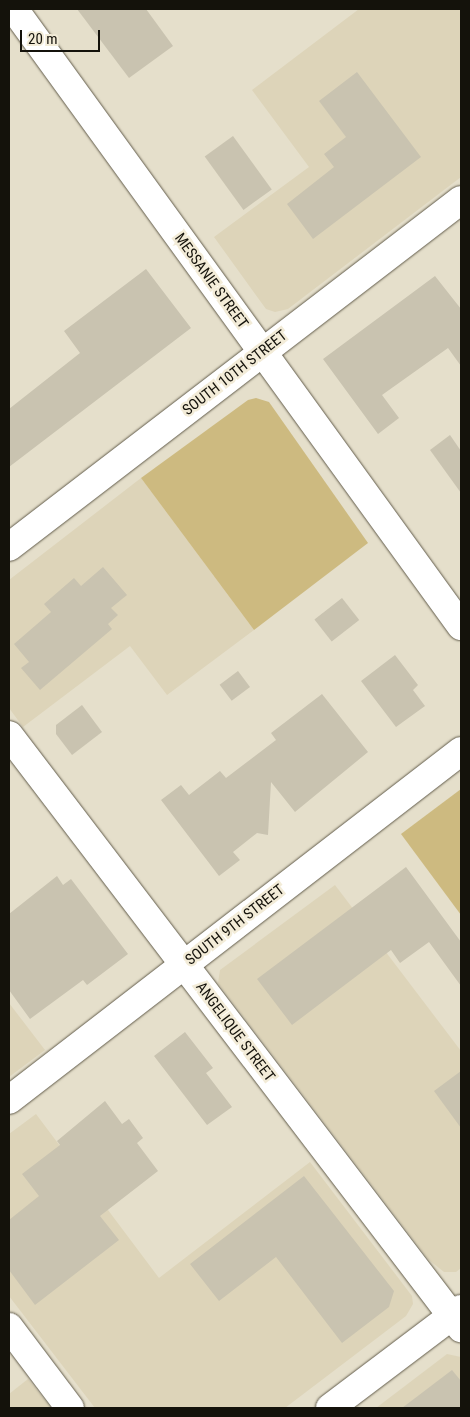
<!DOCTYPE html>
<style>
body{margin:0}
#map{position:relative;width:470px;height:1417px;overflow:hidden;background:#e5dfcb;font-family:"Roboto Condensed",sans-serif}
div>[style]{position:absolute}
.built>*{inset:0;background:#ddd4b9}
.green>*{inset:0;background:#cdba80}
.building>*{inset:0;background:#c9c3b0;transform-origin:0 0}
.roads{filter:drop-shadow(0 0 1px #625c4b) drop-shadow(0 0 1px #625c4b)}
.street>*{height:28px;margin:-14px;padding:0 14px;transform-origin:14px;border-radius:14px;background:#fff}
.secondary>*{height:28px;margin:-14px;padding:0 14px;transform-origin:14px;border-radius:14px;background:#fff}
span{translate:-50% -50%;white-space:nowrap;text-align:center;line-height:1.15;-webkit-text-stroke:5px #f3ecd8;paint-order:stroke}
.street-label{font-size:15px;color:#14120b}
.frame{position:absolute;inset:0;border:10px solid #14120b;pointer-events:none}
.scale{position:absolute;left:20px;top:30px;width:80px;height:22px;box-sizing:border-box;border:2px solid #14120b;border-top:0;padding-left:6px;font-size:15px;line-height:18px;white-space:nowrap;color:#14120b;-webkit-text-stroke:4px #f3ecd8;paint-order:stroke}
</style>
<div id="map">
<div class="built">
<i style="clip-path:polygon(359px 9px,461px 9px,461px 177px,288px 309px,275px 312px,266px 309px,214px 237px,309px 167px,252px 90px)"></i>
<i style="clip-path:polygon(141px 478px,254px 630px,167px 695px,130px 646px,23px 727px,9px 708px,9px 580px)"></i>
<i style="clip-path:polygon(335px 885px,461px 1051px,461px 1268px,456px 1272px,444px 1272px,429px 1260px,218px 983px,220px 970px)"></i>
<i style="clip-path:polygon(9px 1003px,45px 1050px,9px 1077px)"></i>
<i style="clip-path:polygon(36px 1114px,159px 1278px,310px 1162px,412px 1296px,413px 1304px,406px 1316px,285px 1408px,95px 1408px,9px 1296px,9px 1134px)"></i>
<i style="clip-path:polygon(447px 1354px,461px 1357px,461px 1408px,376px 1408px)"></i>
<i style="clip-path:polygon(28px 1379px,51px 1408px,9px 1408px,9px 1394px)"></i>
</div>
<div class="green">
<i style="clip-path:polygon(256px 398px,269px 402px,368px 543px,254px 630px,141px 478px,248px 400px)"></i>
<i style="clip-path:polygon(461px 789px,461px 915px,401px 834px)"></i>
</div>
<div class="building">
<i style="clip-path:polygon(77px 9px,146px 9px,173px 46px,129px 78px)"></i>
<i style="clip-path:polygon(357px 72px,421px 157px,313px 239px,287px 204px,334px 167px,324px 154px,346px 137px,319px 101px)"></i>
<i style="left:233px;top:136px;width:66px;height:35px;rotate:54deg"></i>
<i style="clip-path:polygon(146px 269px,191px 328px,9px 467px,9px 409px,80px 353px,64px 331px)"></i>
<i style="clip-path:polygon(435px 276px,461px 309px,461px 366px,448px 348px,382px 395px,399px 418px,378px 434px,323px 359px)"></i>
<i style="clip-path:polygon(450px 435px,461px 451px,461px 493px,430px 450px)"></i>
<i style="clip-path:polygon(103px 567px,127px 595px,111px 608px,118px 615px,108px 624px,112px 629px,40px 690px,21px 668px,29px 662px,14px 644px,51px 612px,44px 604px,74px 578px,81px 586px)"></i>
<i style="left:342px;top:598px;width:28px;height:35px;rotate:52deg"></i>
<i style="clip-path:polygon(395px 655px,418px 685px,413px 690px,425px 706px,396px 727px,361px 681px)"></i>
<i style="left:238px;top:671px;width:20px;height:23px;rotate:53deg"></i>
<i style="clip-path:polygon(322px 694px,368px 752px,295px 812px,271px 782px,268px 835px,257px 833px,233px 852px,240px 860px,219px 876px,161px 800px,181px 785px,189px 795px,220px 771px,226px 778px,276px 740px,271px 733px)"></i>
<i style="clip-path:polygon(82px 705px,102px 732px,72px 755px,56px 734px,56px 725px)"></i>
<i style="clip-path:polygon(406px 867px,461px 942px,461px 986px,429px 942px,400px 963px,391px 950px,292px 1025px,257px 979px)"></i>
<i style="clip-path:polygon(57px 876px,63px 885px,71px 879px,128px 954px,87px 985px,83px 980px,30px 1019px,9px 990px,9px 914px)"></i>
<i style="clip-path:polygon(185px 1032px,213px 1068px,206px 1073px,232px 1107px,207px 1125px,154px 1056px)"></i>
<i style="clip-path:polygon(461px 1071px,461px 1128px,434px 1091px)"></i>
<i style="clip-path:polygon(105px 1101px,122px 1124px,129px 1119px,143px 1138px,137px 1143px,158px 1171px,100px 1216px,119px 1240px,35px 1305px,9px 1270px,9px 1220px,39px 1196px,22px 1174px,60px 1145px,57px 1141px)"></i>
<i style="clip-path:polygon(304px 1176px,394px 1291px,389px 1307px,342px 1343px,276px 1257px,219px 1301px,190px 1264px)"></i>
<i style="clip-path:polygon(452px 1370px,461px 1381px,461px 1408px,402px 1408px)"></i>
</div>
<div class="roads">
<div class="street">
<i style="left:9px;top:735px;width:746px;rotate:52.68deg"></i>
<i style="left:9px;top:1327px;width:101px;rotate:53deg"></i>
</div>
<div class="secondary">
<i style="left:14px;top:9px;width:762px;rotate:54.08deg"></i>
<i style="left:9px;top:547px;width:570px;rotate:-37.51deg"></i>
<i style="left:9px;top:1100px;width:571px;rotate:-37.67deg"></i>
<i style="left:330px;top:1408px;width:164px;rotate:-37.1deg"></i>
</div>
</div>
<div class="street-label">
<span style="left:211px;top:281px;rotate:54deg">MESSANIE STREET</span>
<span style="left:235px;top:373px;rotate:-38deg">SOUTH 10TH STREET</span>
<span style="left:235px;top:925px;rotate:-38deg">SOUTH 9TH STREET</span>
<span style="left:235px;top:1032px;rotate:53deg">ANGELIQUE STREET</span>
</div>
<div class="frame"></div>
<div class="scale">20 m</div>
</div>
